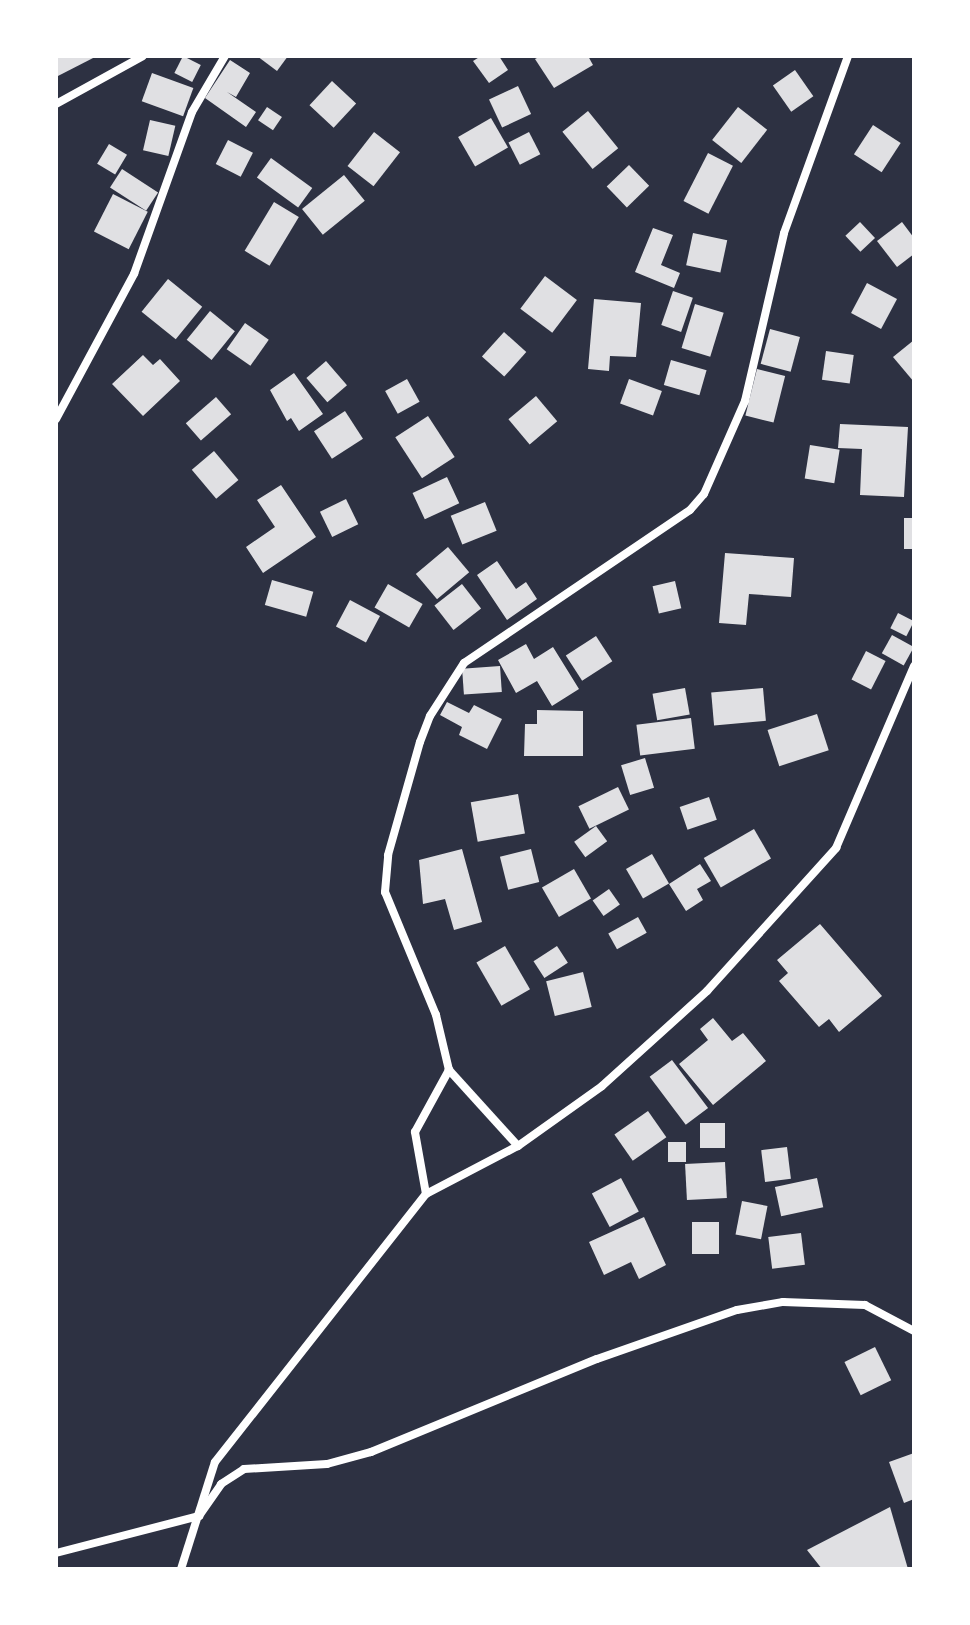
<!DOCTYPE html>
<style>
body{margin:0}
#map{position:relative;width:970px;height:1625px;overflow:hidden;background:#2d3142;font-family:"Varela Round",sans-serif}
div>[style]{position:absolute}
.building>*{inset:0;background:#e0e0e3;transform-origin:0 0}
.minor>*{height:8px;margin:-4px;padding:0 4px;transform-origin:4px;border-radius:4px;background:#fff}
span{translate:-50% -50%;white-space:nowrap;text-align:center;line-height:1.15;-webkit-text-stroke:6px #fff;paint-order:stroke}
.frame{position:absolute;inset:0;border:58px solid #fff;pointer-events:none}
</style>
<div id="map">
<div class="building">
<i style="clip-path:polygon(56px 56px,97px 56px,56px 77px)"></i>
<i style="left:183px;top:56px;width:20px;height:19px;rotate:27deg"></i>
<i style="clip-path:polygon(257px 56px,288px 56px,277px 71px)"></i>
<i style="clip-path:polygon(481px 56px,499px 56px,508px 70px,489px 83px,473px 61px)"></i>
<i style="clip-path:polygon(541px 56px,588px 56px,593px 65px,554px 88px,535px 59px)"></i>
<i style="clip-path:polygon(230px 60px,250px 73px,236px 97px,227px 92px,256px 112px,246px 127px,205px 98px)"></i>
<i style="left:795px;top:70px;width:32px;height:27px;rotate:55deg"></i>
<i style="left:152px;top:73px;width:44px;height:30px;rotate:20deg"></i>
<i style="left:332px;top:81px;width:33px;height:33px;rotate:43deg"></i>
<i style="left:518px;top:86px;width:31px;height:32px;rotate:65deg"></i>
<i style="left:267px;top:107px;width:18px;height:16px;rotate:34deg"></i>
<i style="left:738px;top:107px;width:37px;height:42px;rotate:38deg"></i>
<i style="left:588px;top:111px;width:48px;height:33px;rotate:51deg"></i>
<i style="left:491px;top:118px;width:34px;height:38px;rotate:60deg"></i>
<i style="left:150px;top:120px;width:26px;height:31px;rotate:13deg"></i>
<i style="left:873px;top:125px;width:33px;height:35px;rotate:33deg"></i>
<i style="left:374px;top:132px;width:33px;height:43px;rotate:38deg"></i>
<i style="left:529px;top:132px;width:25px;height:23px;rotate:63deg"></i>
<i style="left:228px;top:140px;width:28px;height:27px;rotate:27deg"></i>
<i style="left:109px;top:144px;width:21px;height:23px;rotate:31deg"></i>
<i style="left:708px;top:153px;width:28px;height:54px;rotate:27deg"></i>
<i style="left:271px;top:158px;width:51px;height:24px;rotate:36deg"></i>
<i style="left:629px;top:165px;width:29px;height:31px;rotate:46deg"></i>
<i style="left:122px;top:169px;width:43px;height:22px;rotate:33deg"></i>
<i style="left:344px;top:175px;width:33px;height:54px;rotate:51deg"></i>
<i style="left:113px;top:194px;width:39px;height:42px;rotate:27deg"></i>
<i style="left:274px;top:202px;width:29px;height:57px;rotate:31deg"></i>
<i style="left:860px;top:222px;width:22px;height:20px;rotate:47deg"></i>
<i style="clip-path:polygon(902px 222px,914px 238px,914px 254px,897px 267px,877px 241px)"></i>
<i style="clip-path:polygon(653px 228px,673px 235px,661px 265px,680px 273px,674px 288px,635px 272px)"></i>
<i style="left:693px;top:233px;width:35px;height:33px;rotate:12deg"></i>
<i style="left:545px;top:276px;width:40px;height:41px;rotate:37deg"></i>
<i style="left:168px;top:279px;width:44px;height:42px;rotate:39deg"></i>
<i style="left:867px;top:283px;width:34px;height:34px;rotate:28deg"></i>
<i style="left:673px;top:291px;width:21px;height:36px;rotate:19deg"></i>
<i style="clip-path:polygon(594px 299px,641px 303px,636px 357px,610px 356px,609px 371px,588px 369px)"></i>
<i style="left:695px;top:304px;width:30px;height:46px;rotate:17deg"></i>
<i style="left:210px;top:311px;width:32px;height:37px;rotate:39deg"></i>
<i style="left:245px;top:323px;width:29px;height:32px;rotate:35deg"></i>
<i style="left:770px;top:329px;width:31px;height:36px;rotate:15deg"></i>
<i style="left:504px;top:332px;width:30px;height:33px;rotate:42deg"></i>
<i style="clip-path:polygon(914px 340px,914px 382px,893px 357px)"></i>
<i style="left:826px;top:351px;width:28px;height:29px;rotate:8deg"></i>
<i style="clip-path:polygon(143px 355px,153px 365px,160px 359px,180px 381px,143px 416px,112px 384px)"></i>
<i style="left:671px;top:360px;width:37px;height:26px;rotate:16deg"></i>
<i style="left:326px;top:361px;width:32px;height:26px;rotate:49deg"></i>
<i style="left:757px;top:369px;width:29px;height:48px;rotate:14deg"></i>
<i style="clip-path:polygon(294px 373px,323px 414px,299px 431px,291px 418px,287px 421px,270px 390px)"></i>
<i style="left:407px;top:379px;width:26px;height:25px;rotate:61deg"></i>
<i style="left:629px;top:379px;width:35px;height:26px;rotate:20deg"></i>
<i style="left:536px;top:396px;width:33px;height:36px;rotate:50deg"></i>
<i style="left:216px;top:397px;width:23px;height:40px;rotate:49deg"></i>
<i style="left:345px;top:411px;width:33px;height:37px;rotate:57deg"></i>
<i style="left:428px;top:416px;width:49px;height:39px;rotate:57deg"></i>
<i style="clip-path:polygon(840px 424px,908px 427px,904px 497px,860px 495px,862px 449px,838px 448px)"></i>
<i style="left:810px;top:445px;width:30px;height:34px;rotate:9deg"></i>
<i style="left:214px;top:451px;width:38px;height:29px;rotate:50deg"></i>
<i style="left:447px;top:477px;width:29px;height:38px;rotate:65deg"></i>
<i style="clip-path:polygon(281px 485px,316px 537px,263px 573px,246px 547px,275px 527px,257px 500px)"></i>
<i style="left:346px;top:499px;width:28px;height:29px;rotate:64deg"></i>
<i style="left:485px;top:502px;width:31px;height:37px;rotate:68deg"></i>
<i style="left:904px;top:518px;width:10px;height:31px"></i>
<i style="left:448px;top:547px;width:33px;height:42px;rotate:50deg"></i>
<i style="clip-path:polygon(725px 553px,794px 558px,791px 597px,749px 594px,746px 625px,719px 623px)"></i>
<i style="clip-path:polygon(497px 561px,516px 589px,526px 582px,537px 599px,507px 620px,477px 575px)"></i>
<i style="left:272px;top:580px;width:43px;height:26px;rotate:16deg"></i>
<i style="left:675px;top:581px;width:28px;height:23px;rotate:77deg"></i>
<i style="left:388px;top:584px;width:40px;height:27px;rotate:30deg"></i>
<i style="left:462px;top:584px;width:31px;height:35px;rotate:52deg"></i>
<i style="left:350px;top:600px;width:34px;height:30px;rotate:28deg"></i>
<i style="left:898px;top:613px;width:18px;height:17px;rotate:27deg"></i>
<i style="left:892px;top:635px;width:25px;height:21px;rotate:29deg"></i>
<i style="left:596px;top:636px;width:30px;height:36px;rotate:57deg"></i>
<i style="clip-path:polygon(526px 644px,534px 659px,553px 647px,579px 689px,552px 706px,537px 681px,516px 693px,498px 660px)"></i>
<i style="left:866px;top:651px;width:22px;height:32px;rotate:27deg"></i>
<i style="left:500px;top:666px;width:26px;height:38px;rotate:86deg"></i>
<i style="left:685px;top:688px;width:27px;height:33px;rotate:80deg"></i>
<i style="left:763px;top:688px;width:33px;height:52px;rotate:85deg"></i>
<i style="clip-path:polygon(447px 702px,469px 713px,474px 705px,502px 719px,487px 749px,459px 735px,462px 727px,440px 715px)"></i>
<i style="clip-path:polygon(537px 710px,583px 711px,583px 756px,524px 756px,525px 724px,537px 724px)"></i>
<i style="left:817px;top:714px;width:38px;height:52px;rotate:72deg"></i>
<i style="left:691px;top:718px;width:31px;height:55px;rotate:83deg"></i>
<i style="left:645px;top:758px;width:31px;height:25px;rotate:73deg"></i>
<i style="left:618px;top:787px;width:25px;height:44px;rotate:64deg"></i>
<i style="left:518px;top:794px;width:40px;height:48px;rotate:80deg"></i>
<i style="left:709px;top:797px;width:24px;height:31px;rotate:71deg"></i>
<i style="left:596px;top:826px;width:19px;height:27px;rotate:54deg"></i>
<i style="left:754px;top:829px;width:34px;height:58px;rotate:60deg"></i>
<i style="clip-path:polygon(462px 849px,482px 922px,454px 930px,445px 899px,423px 904px,419px 860px)"></i>
<i style="left:531px;top:849px;width:34px;height:32px;rotate:76deg"></i>
<i style="left:652px;top:854px;width:34px;height:30px;rotate:60deg"></i>
<i style="clip-path:polygon(700px 864px,711px 881px,697px 889px,703px 900px,686px 911px,669px 884px)"></i>
<i style="left:574px;top:869px;width:34px;height:37px;rotate:60deg"></i>
<i style="left:609px;top:889px;width:19px;height:20px;rotate:55deg"></i>
<i style="left:638px;top:917px;width:18px;height:34px;rotate:61deg"></i>
<i style="clip-path:polygon(820px 924px,882px 996px,839px 1032px,829px 1019px,819px 1027px,779px 981px,788px 973px,777px 960px)"></i>
<i style="left:505px;top:946px;width:50px;height:33px;rotate:60deg"></i>
<i style="left:557px;top:946px;width:20px;height:28px;rotate:57deg"></i>
<i style="left:583px;top:972px;width:36px;height:38px;rotate:76deg"></i>
<i style="clip-path:polygon(713px 1018px,732px 1041px,743px 1033px,766px 1061px,713px 1105px,679px 1064px,708px 1040px,700px 1029px)"></i>
<i style="left:672px;top:1060px;width:60px;height:28px;rotate:53deg"></i>
<i style="left:648px;top:1111px;width:32px;height:41px;rotate:55deg"></i>
<i style="left:700px;top:1123px;width:25px;height:25px"></i>
<i style="left:668px;top:1142px;width:18px;height:20px"></i>
<i style="left:787px;top:1147px;width:32px;height:26px;rotate:83deg"></i>
<i style="left:725px;top:1162px;width:36px;height:40px;rotate:87deg"></i>
<i style="left:621px;top:1178px;width:38px;height:33px;rotate:62deg"></i>
<i style="left:817px;top:1178px;width:30px;height:43px;rotate:78deg"></i>
<i style="left:742px;top:1201px;width:26px;height:34px;rotate:11deg"></i>
<i style="clip-path:polygon(644px 1217px,666px 1265px,639px 1279px,631px 1262px,604px 1275px,589px 1242px)"></i>
<i style="left:692px;top:1222px;width:27px;height:32px"></i>
<i style="left:801px;top:1233px;width:32px;height:33px;rotate:83deg"></i>
<i style="left:875px;top:1347px;width:37px;height:34px;rotate:64deg"></i>
<i style="clip-path:polygon(914px 1453px,914px 1499px,904px 1503px,889px 1462px)"></i>
<i style="clip-path:polygon(890px 1507px,908px 1569px,822px 1569px,807px 1550px)"></i>
</div>
<div class="minor">
<i style="left:56px;top:104px;width:99px;rotate:-28.9deg"></i>
<i style="left:56px;top:419px;width:165px;rotate:-61.7deg"></i>
<i style="left:134px;top:274px;width:172px;rotate:-70.3deg"></i>
<i style="left:192px;top:112px;width:65px;rotate:-59.5deg"></i>
<i style="left:518px;top:1146px;width:103px;rotate:-132.2deg"></i>
<i style="left:449px;top:1070px;width:57px;rotate:-103.3deg"></i>
<i style="left:436px;top:1015px;width:133px;rotate:-112.5deg"></i>
<i style="left:385px;top:892px;width:37px;rotate:-85deg"></i>
<i style="left:388px;top:855px;width:117px;rotate:-74.2deg"></i>
<i style="left:420px;top:742px;width:28px;rotate:-69deg"></i>
<i style="left:430px;top:716px;width:63px;rotate:-57.3deg"></i>
<i style="left:464px;top:663px;width:273px;rotate:-34.1deg"></i>
<i style="left:690px;top:510px;width:21px;rotate:-49deg"></i>
<i style="left:704px;top:494px;width:102px;rotate:-66.2deg"></i>
<i style="left:745px;top:401px;width:172px;rotate:-76.9deg"></i>
<i style="left:784px;top:233px;width:188px;rotate:-70.1deg"></i>
<i style="left:426px;top:1194px;width:63px;rotate:-100.1deg"></i>
<i style="left:415px;top:1132px;width:71px;rotate:-61.3deg"></i>
<i style="left:56px;top:1553px;width:148px;rotate:-14.5deg"></i>
<i style="left:199px;top:1516px;width:39px;rotate:-55deg"></i>
<i style="left:221px;top:1484px;width:27px;rotate:-33deg"></i>
<i style="left:244px;top:1469px;width:83px;rotate:-3.4deg"></i>
<i style="left:327px;top:1464px;width:46px;rotate:-15.3deg"></i>
<i style="left:371px;top:1452px;width:244px;rotate:-22.4deg"></i>
<i style="left:597px;top:1359px;width:148px;rotate:-19.3deg"></i>
<i style="left:737px;top:1310px;width:47px;rotate:-9.9deg"></i>
<i style="left:783px;top:1302px;width:82px;rotate:2.1deg"></i>
<i style="left:865px;top:1305px;width:55px;rotate:28deg"></i>
<i style="left:181px;top:1569px;width:112px;rotate:-72.4deg"></i>
<i style="left:215px;top:1462px;width:341px;rotate:-51.8deg"></i>
<i style="left:426px;top:1194px;width:104px;rotate:-27.6deg"></i>
<i style="left:518px;top:1146px;width:103px;rotate:-35.5deg"></i>
<i style="left:602px;top:1086px;width:142px;rotate:-42.1deg"></i>
<i style="left:707px;top:991px;width:193px;rotate:-47.9deg"></i>
<i style="left:836px;top:848px;width:198px;rotate:-66.8deg"></i>
</div>
<div class="frame"></div>
</div>
